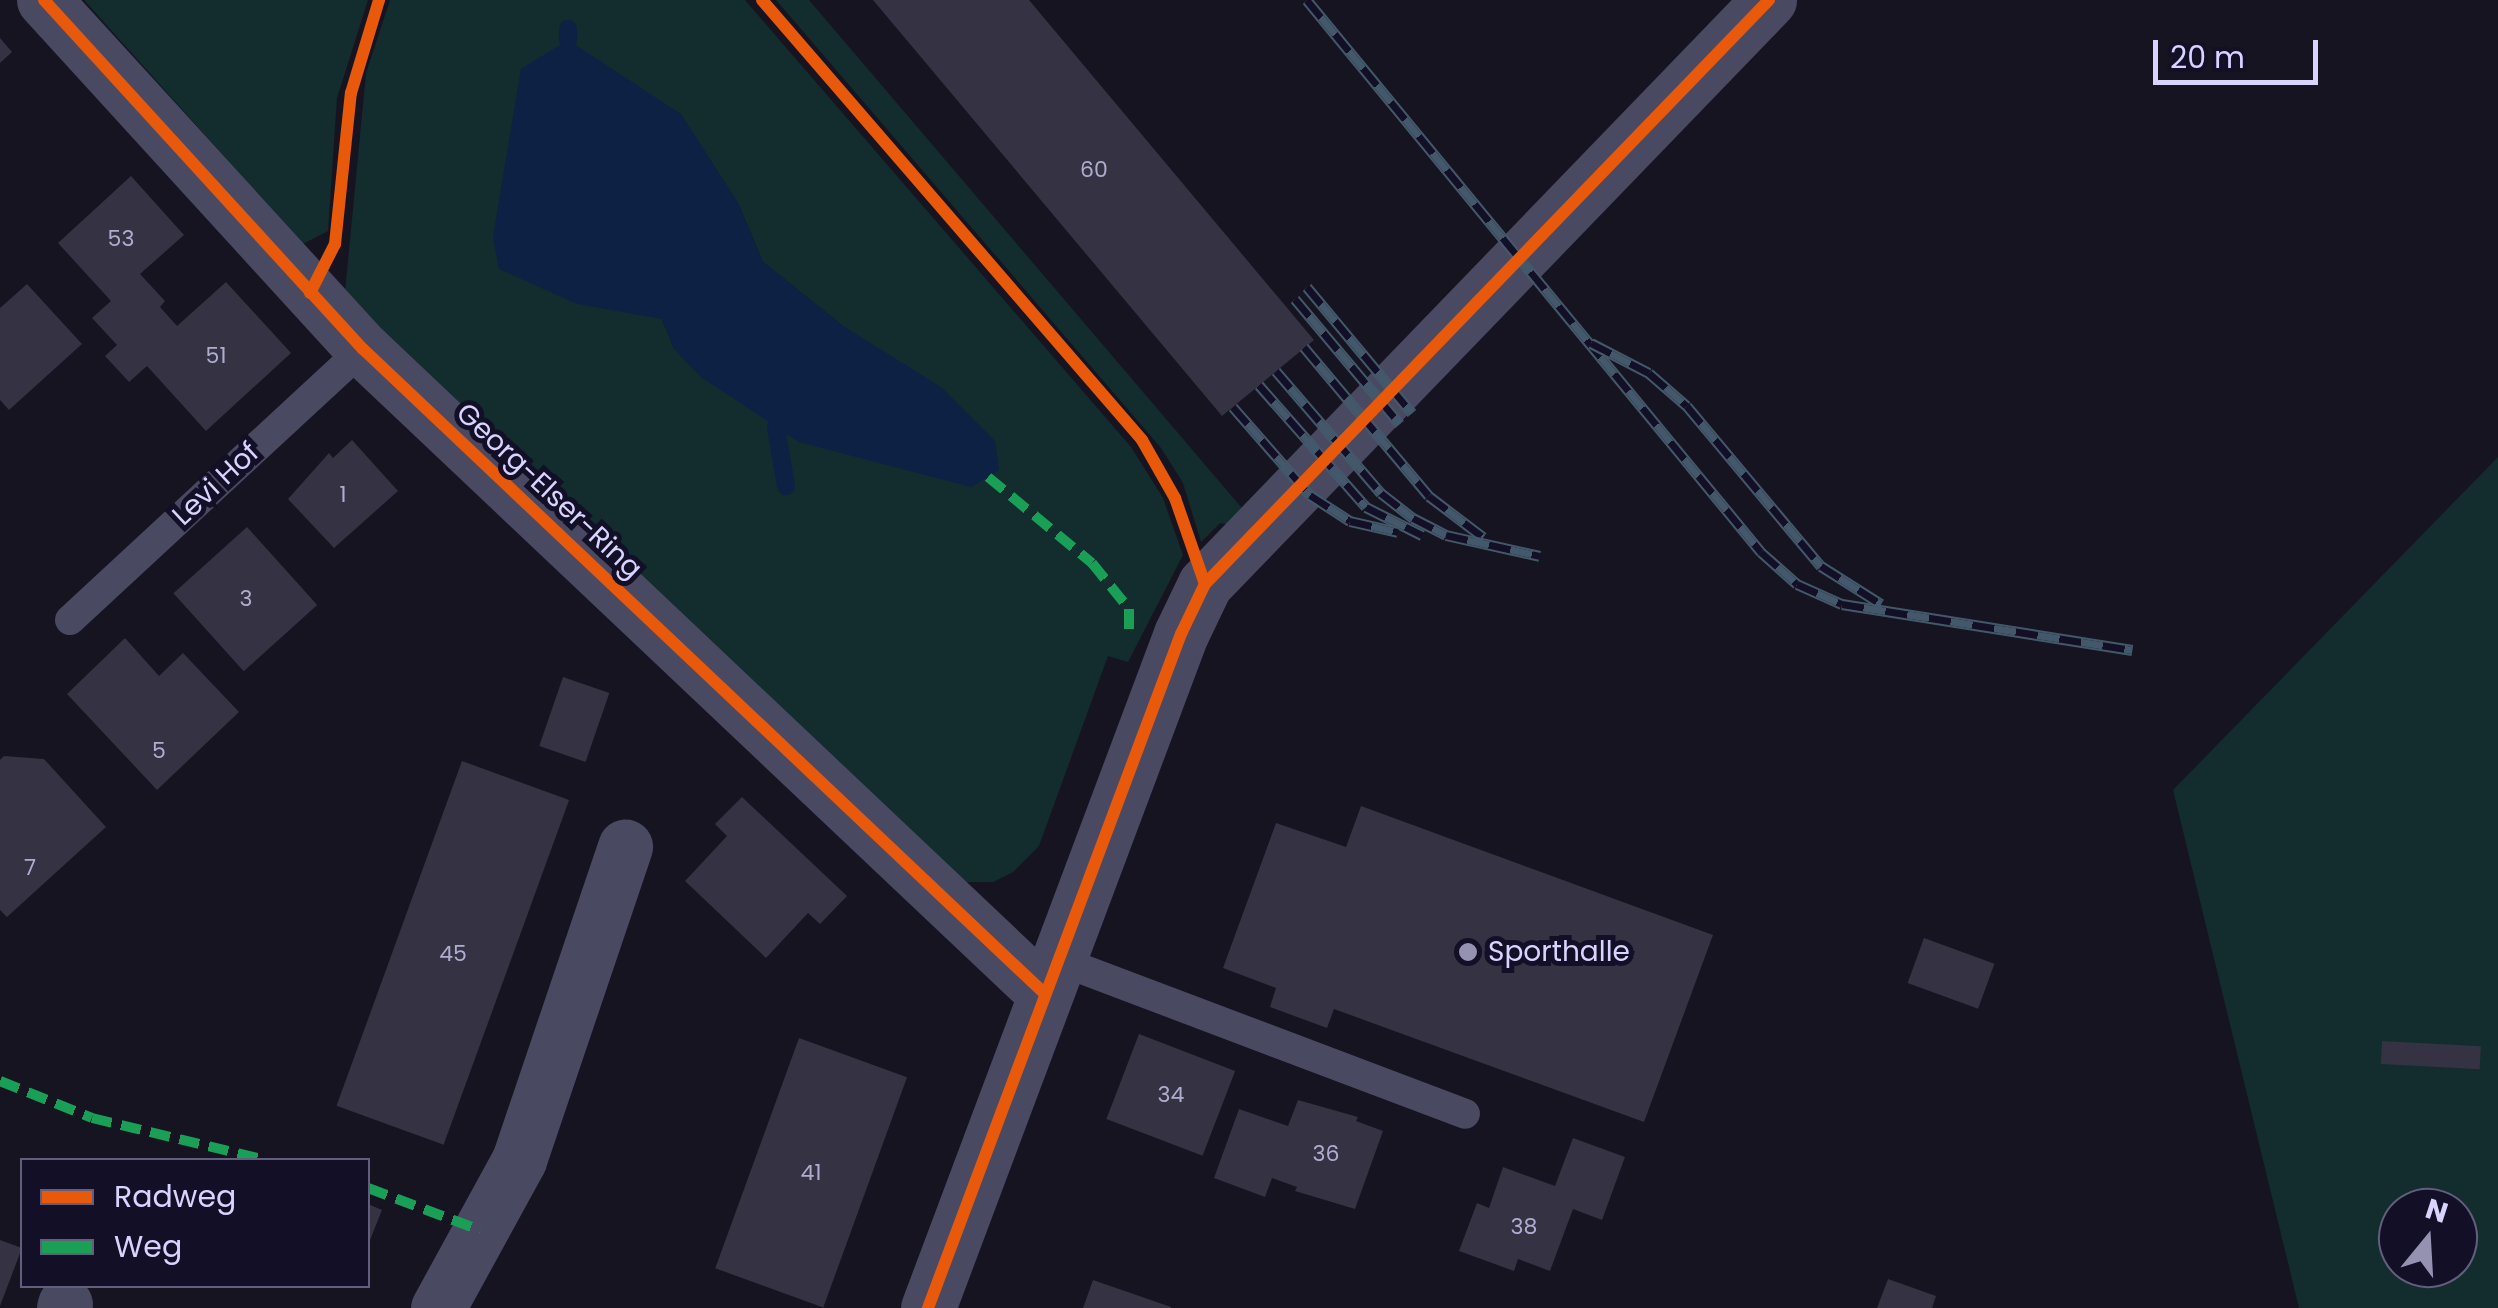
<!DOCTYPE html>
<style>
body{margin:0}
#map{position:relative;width:2498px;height:1308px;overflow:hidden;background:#161421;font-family:Poppins,sans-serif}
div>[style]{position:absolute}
.green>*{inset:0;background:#132c2d}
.water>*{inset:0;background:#0d2144}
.stream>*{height:18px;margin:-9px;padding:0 9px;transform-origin:9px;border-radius:9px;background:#0d2144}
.building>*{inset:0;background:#343243;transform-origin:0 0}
.service>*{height:30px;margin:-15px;padding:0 15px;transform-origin:15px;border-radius:15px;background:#4a4962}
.minor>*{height:55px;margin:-27.5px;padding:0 27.5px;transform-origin:27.5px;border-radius:27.5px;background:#4a4962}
.rail>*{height:11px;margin-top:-5.5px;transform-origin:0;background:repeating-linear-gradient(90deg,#130f26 0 22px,#43596b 0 44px);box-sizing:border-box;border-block:2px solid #43596b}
.quiet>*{height:10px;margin-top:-5px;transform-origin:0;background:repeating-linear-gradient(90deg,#1a9f57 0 20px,transparent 0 30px)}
.cycleway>*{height:12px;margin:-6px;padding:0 6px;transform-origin:6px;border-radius:6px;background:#e8590c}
.dots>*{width:28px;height:28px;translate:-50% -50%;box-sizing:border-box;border:5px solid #130f26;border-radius:50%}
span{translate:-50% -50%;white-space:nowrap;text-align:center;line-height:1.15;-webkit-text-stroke:10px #130f26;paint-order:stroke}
.number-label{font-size:22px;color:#b0acd0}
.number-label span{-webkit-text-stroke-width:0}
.street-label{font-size:28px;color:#d9d4ff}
.poi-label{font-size:28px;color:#d9d4ff}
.left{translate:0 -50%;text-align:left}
.legend{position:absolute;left:20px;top:1158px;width:350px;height:130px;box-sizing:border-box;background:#130f26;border:2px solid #625e7d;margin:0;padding:12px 18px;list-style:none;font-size:30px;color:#d9d4ff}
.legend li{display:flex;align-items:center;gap:20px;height:50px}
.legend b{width:50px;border:2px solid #625e7d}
.north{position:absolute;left:2378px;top:1188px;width:100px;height:100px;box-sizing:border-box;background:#130f26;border:2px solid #625e7d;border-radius:50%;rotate:18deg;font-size:28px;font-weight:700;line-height:40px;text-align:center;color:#d9d4ff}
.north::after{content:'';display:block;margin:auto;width:35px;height:45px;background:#9591b1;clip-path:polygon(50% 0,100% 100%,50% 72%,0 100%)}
.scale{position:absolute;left:2153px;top:40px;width:165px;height:45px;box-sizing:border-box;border:5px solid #d9d4ff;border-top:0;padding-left:12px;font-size:30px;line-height:35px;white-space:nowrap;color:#d9d4ff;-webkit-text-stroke:8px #130f26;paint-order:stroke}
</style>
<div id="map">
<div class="green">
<i style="clip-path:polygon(84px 0,368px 0,337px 98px,328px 231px,303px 244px)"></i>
<i style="clip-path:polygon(evenodd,390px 0,745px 0,1131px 447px,1163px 498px,1183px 555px,1128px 662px,1108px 656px,1039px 846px,1013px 872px,993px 882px,961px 882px,457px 415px,345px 292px,366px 73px,390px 0,737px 201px,763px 262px,843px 326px,674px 349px,662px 319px,737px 201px)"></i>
<i style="clip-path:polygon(776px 0,809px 0,1247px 514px,1236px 526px,1220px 523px,1201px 542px,1183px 483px,1161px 448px)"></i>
<i style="clip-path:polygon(evenodd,2498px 457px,2498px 1308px,2299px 1308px,2173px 790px,2498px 457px,2398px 1208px,2458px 1208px,2458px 1268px,2398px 1268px,2398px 1208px)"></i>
</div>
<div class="water">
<i style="clip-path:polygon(568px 40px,681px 114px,737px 201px,763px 262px,843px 326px,941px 387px,995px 441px,999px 470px,971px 487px,799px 442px,701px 377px,674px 349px,662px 319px,577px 304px,499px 269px,493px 237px,521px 69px)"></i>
</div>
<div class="stream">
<i style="left:568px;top:29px;width:11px;rotate:90deg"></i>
<i style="left:776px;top:427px;width:60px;rotate:80.4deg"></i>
</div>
<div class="building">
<i style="clip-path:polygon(873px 0,1029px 0,1314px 340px,1222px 416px)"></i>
<i style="clip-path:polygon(0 38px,12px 52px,0 63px)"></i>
<i style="clip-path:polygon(131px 176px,184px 235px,140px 274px,165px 301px,160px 307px,177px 326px,226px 282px,291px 353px,206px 431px,147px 366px,129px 382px,105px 356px,117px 345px,92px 318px,111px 301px,58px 243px)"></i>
<i style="clip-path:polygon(27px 284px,82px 344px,9px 410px,0 400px,0 308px)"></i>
<i style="clip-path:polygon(352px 440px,398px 491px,334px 548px,288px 499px,329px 453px,333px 458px)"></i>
<i style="left:247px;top:527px;width:105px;height:99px;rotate:48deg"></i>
<i style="clip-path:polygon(125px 638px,159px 676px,183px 653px,239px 712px,157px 790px,67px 694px)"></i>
<i style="left:563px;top:677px;width:49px;height:73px;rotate:19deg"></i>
<i style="clip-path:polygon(4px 756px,44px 759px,106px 827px,7px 917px,0 910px,0 760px)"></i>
<i style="left:462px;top:761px;width:114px;height:367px;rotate:20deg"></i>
<i style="clip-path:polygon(742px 797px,847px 896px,820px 924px,808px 913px,766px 958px,685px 881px,727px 836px,715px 824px)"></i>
<i style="clip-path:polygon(1361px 806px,1713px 935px,1644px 1122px,1334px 1009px,1327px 1028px,1270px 1007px,1276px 988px,1223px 968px,1276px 823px,1346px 847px)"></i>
<i style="left:1924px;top:938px;width:75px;height:48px;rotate:20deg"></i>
<i style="left:1139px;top:1034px;width:103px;height:91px;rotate:21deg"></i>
<i style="left:799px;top:1038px;width:115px;height:245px;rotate:20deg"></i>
<i style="left:2382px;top:1041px;width:99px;height:23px;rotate:3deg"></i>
<i style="clip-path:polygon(1298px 1100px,1358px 1117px,1356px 1121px,1383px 1131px,1355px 1209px,1295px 1191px,1297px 1187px,1272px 1178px,1265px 1197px,1214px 1178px,1239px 1109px,1288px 1126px)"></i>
<i style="clip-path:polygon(1573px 1138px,1625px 1157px,1602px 1220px,1573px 1209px,1550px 1271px,1518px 1259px,1514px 1271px,1459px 1251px,1477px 1203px,1489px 1208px,1503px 1167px,1555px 1186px)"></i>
<i style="clip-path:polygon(368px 1204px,382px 1210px,368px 1245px)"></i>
<i style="clip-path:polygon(0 1240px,22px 1248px,0 1306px)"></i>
<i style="clip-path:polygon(1888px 1279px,1936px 1296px,1932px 1308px,1877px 1308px)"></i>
<i style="clip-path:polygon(1093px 1280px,1171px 1307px,1171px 1308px,1083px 1308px)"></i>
</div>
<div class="service">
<i style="left:70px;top:620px;width:399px;rotate:-42.8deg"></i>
<i style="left:1058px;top:960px;width:435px;rotate:20.7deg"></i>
</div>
<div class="minor">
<i style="left:44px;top:0;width:473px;rotate:47.6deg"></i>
<i style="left:363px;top:349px;width:939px;rotate:43.4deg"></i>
<i style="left:64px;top:1308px;width:4px;rotate:-76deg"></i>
<i style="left:438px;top:1308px;width:169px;rotate:-61.3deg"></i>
<i style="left:519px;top:1160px;width:331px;rotate:-71.3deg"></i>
<i style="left:928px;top:1308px;width:720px;rotate:-69.43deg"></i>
<i style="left:1181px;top:634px;width:55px;rotate:-64.4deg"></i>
<i style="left:1205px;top:584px;width:812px;rotate:-46deg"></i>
</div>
<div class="rail">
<i style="left:1307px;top:0;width:715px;rotate:50.56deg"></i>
<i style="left:1761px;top:552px;width:48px;rotate:41.6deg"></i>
<i style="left:1797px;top:584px;width:49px;rotate:24deg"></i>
<i style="left:1842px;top:604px;width:294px;rotate:9deg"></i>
<i style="left:1307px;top:287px;width:164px;rotate:50.2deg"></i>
<i style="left:1295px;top:299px;width:163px;rotate:50deg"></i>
<i style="left:1591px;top:343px;width:65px;rotate:27.3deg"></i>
<i style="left:1649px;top:373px;width:50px;rotate:41deg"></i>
<i style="left:1687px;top:406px;width:209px;rotate:50.1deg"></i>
<i style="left:1821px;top:566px;width:71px;rotate:32.3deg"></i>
<i style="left:1304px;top:347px;width:194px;rotate:50deg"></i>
<i style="left:1429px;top:496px;width:68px;rotate:37.2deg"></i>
<i style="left:1276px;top:371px;width:161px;rotate:49.3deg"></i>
<i style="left:1381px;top:493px;width:41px;rotate:38deg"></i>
<i style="left:1413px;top:518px;width:37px;rotate:27deg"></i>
<i style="left:1446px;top:535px;width:96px;rotate:12.6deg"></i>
<i style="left:1259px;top:385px;width:162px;rotate:48.7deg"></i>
<i style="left:1366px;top:507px;width:63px;rotate:26.6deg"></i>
<i style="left:1233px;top:407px;width:117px;rotate:48.8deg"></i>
<i style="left:1310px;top:495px;width:48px;rotate:33deg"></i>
<i style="left:1350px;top:521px;width:49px;rotate:12.9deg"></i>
</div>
<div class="quiet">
<i style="left:988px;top:477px;width:135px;rotate:39.6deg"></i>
<i style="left:1092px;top:563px;width:59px;rotate:51.2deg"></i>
<i style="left:1129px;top:609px;width:27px;rotate:90deg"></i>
<i style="left:0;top:1081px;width:99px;rotate:21.9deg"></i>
<i style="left:92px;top:1118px;width:178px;rotate:13.6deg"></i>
<i style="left:368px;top:1188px;width:120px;rotate:20.6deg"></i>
</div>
<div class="cycleway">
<i style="left:44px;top:0;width:473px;rotate:47.6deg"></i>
<i style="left:363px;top:349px;width:939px;rotate:43.4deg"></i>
<i style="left:762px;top:0;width:581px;rotate:49.18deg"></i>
<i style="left:1142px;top:440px;width:67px;rotate:60.4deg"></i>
<i style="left:1175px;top:498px;width:91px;rotate:70.8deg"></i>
<i style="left:310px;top:293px;width:55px;rotate:-63deg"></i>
<i style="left:335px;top:244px;width:152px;rotate:-84deg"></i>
<i style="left:351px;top:93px;width:97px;rotate:-73.2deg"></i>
<i style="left:928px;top:1308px;width:720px;rotate:-69.43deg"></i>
<i style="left:1181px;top:634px;width:55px;rotate:-64.4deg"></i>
<i style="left:1205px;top:584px;width:812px;rotate:-46deg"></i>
</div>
<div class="dots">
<i style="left:1468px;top:952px;background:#9591b1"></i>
</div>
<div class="number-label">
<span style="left:1094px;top:170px">60</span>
<span style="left:121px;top:239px">53</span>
<span style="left:216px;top:356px">51</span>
<span style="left:343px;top:495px">1</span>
<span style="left:246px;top:599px">3</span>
<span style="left:159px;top:751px">5</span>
<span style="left:30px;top:868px">7</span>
<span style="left:453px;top:954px">45</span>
<span style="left:1171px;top:1095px">34</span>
<span style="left:1326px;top:1154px">36</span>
<span style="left:811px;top:1173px">41</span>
<span style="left:1524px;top:1227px">38</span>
</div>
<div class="street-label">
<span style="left:216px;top:484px;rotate:-43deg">Levi Hof</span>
<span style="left:549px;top:491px;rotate:43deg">Georg-Elser-Ring</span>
</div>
<div class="poi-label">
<span class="left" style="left:1488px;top:952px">Sporthalle</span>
</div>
<ul class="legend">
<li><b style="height:12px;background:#e8590c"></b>Radweg</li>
<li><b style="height:12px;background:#1a9f57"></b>Weg</li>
</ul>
<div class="north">N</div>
<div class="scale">20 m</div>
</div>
